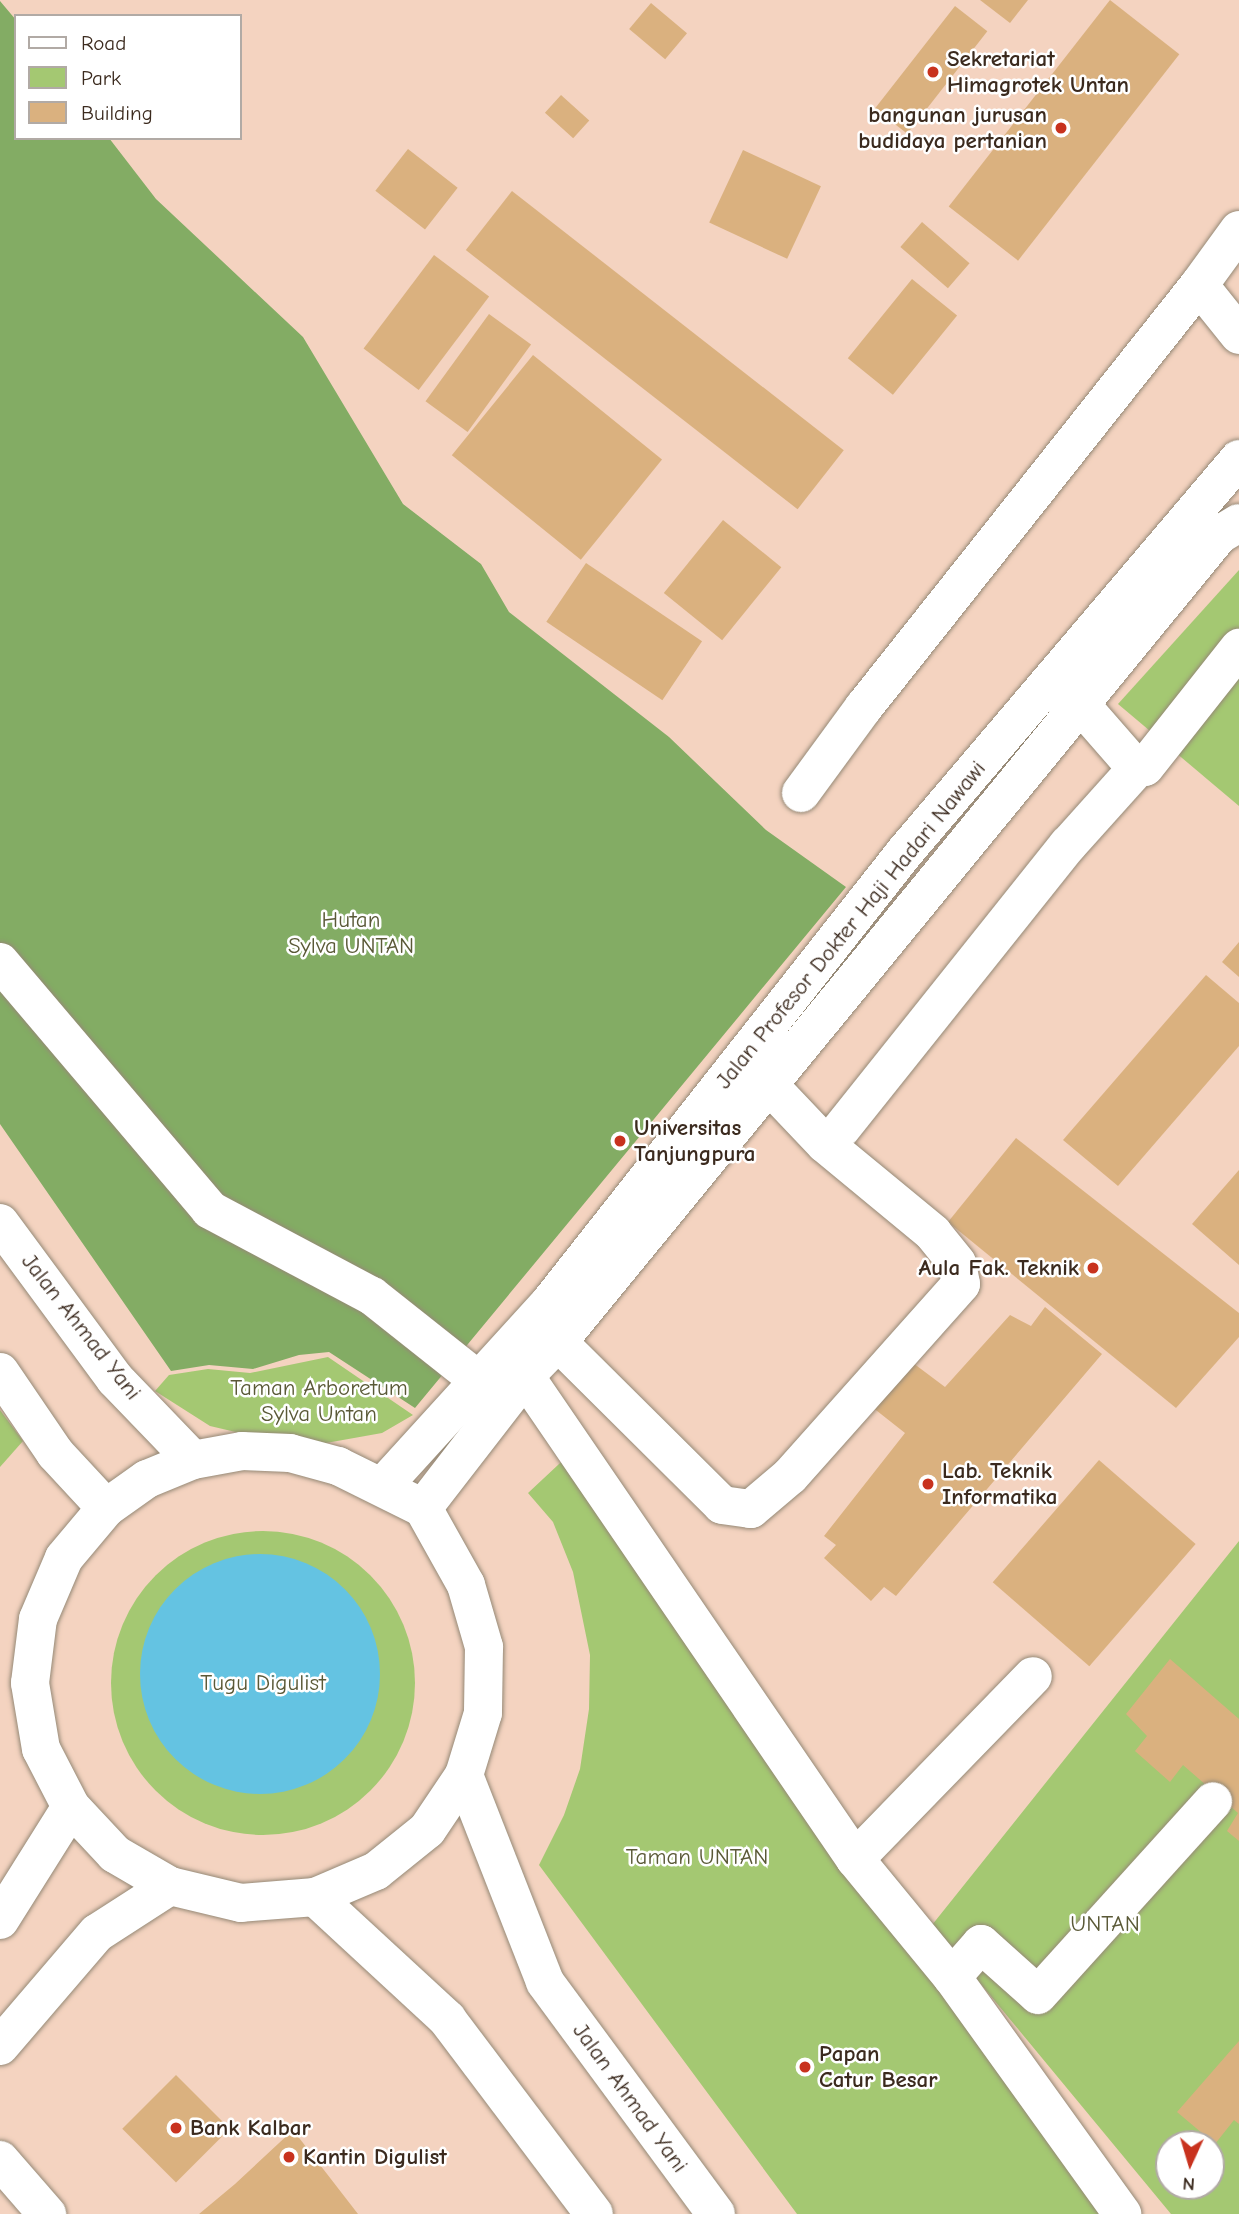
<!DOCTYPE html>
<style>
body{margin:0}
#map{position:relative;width:1239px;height:2214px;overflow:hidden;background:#efe8cf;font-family:"Comic Neue",sans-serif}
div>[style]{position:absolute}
.built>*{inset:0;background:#f4d3c0}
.green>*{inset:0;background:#a4c872}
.round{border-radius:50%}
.forest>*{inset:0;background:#83ac64}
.water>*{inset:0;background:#64c3e2}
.building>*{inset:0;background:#dab17f;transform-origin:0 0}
.roads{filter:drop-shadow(0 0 2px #958976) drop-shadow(0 0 2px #958976)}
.minor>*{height:38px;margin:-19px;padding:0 19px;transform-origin:19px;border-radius:19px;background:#fff}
.highway>*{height:38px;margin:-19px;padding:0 19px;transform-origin:19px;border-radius:19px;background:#fff}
.dots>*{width:19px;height:19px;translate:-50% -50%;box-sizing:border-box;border:4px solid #fff;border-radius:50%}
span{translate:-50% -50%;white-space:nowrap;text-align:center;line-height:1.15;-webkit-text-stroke:5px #fff;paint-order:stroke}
.poi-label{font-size:23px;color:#3b2a1e;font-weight:700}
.left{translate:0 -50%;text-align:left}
.right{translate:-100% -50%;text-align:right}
.park-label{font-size:23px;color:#5a5937}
.street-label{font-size:23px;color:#3b2a1e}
.legend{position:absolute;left:14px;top:14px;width:228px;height:126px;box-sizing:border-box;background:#fff;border:2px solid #b1aaa5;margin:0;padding:9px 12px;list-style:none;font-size:21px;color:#3b2a1e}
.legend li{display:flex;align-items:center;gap:14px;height:35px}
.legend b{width:35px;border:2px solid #b1aaa5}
.north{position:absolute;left:1155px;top:2130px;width:70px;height:70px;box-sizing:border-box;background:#fff;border:2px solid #b1aaa5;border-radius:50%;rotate:184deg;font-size:19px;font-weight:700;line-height:28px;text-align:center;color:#3b2a1e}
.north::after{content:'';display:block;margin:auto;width:24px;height:32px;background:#c8321e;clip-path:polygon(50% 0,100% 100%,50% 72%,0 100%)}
</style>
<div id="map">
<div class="built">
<i style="clip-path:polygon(evenodd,0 0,1239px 0,1239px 2214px,0 2214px,0 0,16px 16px,240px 16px,240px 138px,16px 138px,16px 16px,0 0,1169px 2144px,1211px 2144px,1211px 2186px,1169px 2186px,1169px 2144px)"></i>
</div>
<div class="green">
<i style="clip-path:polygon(1239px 570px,1239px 806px,1118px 704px)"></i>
<i style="clip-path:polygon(328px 1357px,413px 1415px,382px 1433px,326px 1443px,265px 1439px,210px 1426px,155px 1391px,169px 1375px,208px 1369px,250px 1373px)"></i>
<i style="clip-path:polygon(0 1410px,23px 1441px,0 1467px)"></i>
<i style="clip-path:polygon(574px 1450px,1109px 2214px,797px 2214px,539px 1865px,564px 1815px,580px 1769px,589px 1709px,590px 1655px,573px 1572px,553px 1522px,528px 1493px)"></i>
<i class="round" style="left:111px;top:1531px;width:304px;height:304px"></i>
<i style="clip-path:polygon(evenodd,1239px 1541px,1239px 2214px,1171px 2214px,932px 1925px,1239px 1541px,1169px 2144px,1211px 2144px,1211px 2186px,1169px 2186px,1169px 2144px)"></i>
</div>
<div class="forest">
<i style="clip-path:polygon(0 1px,16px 20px,16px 138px,109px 138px,156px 199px,303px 337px,403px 504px,481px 564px,509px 612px,669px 737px,766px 830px,846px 887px,415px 1408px,329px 1352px,299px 1355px,253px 1369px,209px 1365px,171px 1371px,0 1124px)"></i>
</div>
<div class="water">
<i class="round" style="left:140px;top:1554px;width:240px;height:240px"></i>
</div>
<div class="building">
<i style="clip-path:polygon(980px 0,1028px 0,1010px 23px)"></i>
<i style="left:1110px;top:0;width:88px;height:262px;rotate:38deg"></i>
<i style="left:651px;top:3px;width:47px;height:34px;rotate:40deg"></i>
<i style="left:955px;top:6px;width:41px;height:130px;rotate:38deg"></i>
<i style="left:561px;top:95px;width:38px;height:24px;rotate:42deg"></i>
<i style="left:408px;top:149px;width:63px;height:53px;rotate:38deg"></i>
<i style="left:743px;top:150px;width:86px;height:80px;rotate:25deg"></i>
<i style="left:512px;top:191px;width:421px;height:75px;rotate:38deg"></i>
<i style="left:922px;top:222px;width:63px;height:33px;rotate:41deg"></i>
<i style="left:434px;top:255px;width:69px;height:117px;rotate:37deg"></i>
<i style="left:912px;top:279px;width:58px;height:102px;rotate:39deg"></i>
<i style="left:489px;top:314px;width:52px;height:108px;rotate:36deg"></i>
<i style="left:533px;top:355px;width:166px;height:129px;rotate:39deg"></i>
<i style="left:723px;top:520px;width:75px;height:94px;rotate:39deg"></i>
<i style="left:586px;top:563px;width:140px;height:71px;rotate:34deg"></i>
<i style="clip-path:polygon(1239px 942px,1239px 977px,1222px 962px)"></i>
<i style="clip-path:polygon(1206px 975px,1239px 1003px,1239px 1046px,1118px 1186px,1063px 1140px)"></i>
<i style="clip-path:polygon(1016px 1138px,1239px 1313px,1239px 1337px,1176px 1408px,948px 1222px)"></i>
<i style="clip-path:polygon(1239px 1170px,1239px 1265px,1192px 1224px)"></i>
<i style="clip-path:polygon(1045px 1307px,1102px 1354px,896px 1596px,884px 1587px,871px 1601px,824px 1558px,836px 1545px,824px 1536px,905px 1433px,867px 1403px,905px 1357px,945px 1387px,1010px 1315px,1031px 1326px)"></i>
<i style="left:1099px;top:1460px;width:128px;height:162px;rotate:41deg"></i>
<i style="clip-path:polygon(1170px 1659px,1239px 1719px,1239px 1841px,1227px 1831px,1238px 1813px,1183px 1765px,1170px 1782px,1135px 1751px,1147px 1736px,1126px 1714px)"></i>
<i style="clip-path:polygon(1239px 2041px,1239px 2124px,1234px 2120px,1215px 2144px,1177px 2112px)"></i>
<i style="left:176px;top:2075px;width:76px;height:76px;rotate:45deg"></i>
<i style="clip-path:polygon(293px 2130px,358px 2214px,199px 2214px,235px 2184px)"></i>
</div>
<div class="roads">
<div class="minor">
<i style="left:1239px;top:230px;width:68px;rotate:126deg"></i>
<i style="left:1199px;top:285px;width:64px;rotate:51.3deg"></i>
<i style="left:1058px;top:695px;width:25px;rotate:23deg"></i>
<i style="left:1081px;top:705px;width:73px;rotate:48.9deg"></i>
<i style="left:1129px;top:760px;width:17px;rotate:24deg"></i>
<i style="left:1145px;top:767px;width:152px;rotate:-51.7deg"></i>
<i style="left:801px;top:793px;width:107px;rotate:-53.8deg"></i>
<i style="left:864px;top:707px;width:539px;rotate:-51.56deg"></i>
<i style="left:0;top:962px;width:325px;rotate:49.7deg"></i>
<i style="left:210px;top:1210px;width:183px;rotate:28deg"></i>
<i style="left:372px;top:1296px;width:135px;rotate:38.4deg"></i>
<i style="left:841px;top:1129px;width:364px;rotate:-51.4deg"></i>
<i style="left:1068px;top:845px;width:106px;rotate:-48.1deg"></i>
<i style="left:558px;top:1342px;width:231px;rotate:44.8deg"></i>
<i style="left:722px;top:1505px;width:29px;rotate:8deg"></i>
<i style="left:751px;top:1509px;width:51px;rotate:-40.2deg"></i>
<i style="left:790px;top:1476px;width:257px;rotate:-48.3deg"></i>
<i style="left:961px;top:1284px;width:21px;rotate:-101deg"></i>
<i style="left:957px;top:1263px;width:38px;rotate:-129deg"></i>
<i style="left:933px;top:1233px;width:140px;rotate:-140.5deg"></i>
<i style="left:825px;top:1144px;width:80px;rotate:-133.5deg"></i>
<i style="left:770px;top:1086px;width:27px;rotate:-160deg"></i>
<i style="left:505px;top:1367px;width:22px;rotate:24deg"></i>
<i style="left:525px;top:1376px;width:585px;rotate:55.66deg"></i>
<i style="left:855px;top:1859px;width:153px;rotate:50.6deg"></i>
<i style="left:952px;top:1977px;width:292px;rotate:54.3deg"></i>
<i style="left:382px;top:1487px;width:251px;rotate:-47.7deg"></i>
<i style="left:551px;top:1301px;width:570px;rotate:-51.76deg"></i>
<i style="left:904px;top:853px;width:517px;rotate:-49.63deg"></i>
<i style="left:423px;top:1508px;width:167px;rotate:-52.3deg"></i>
<i style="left:525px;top:1376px;width:47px;rotate:-45.9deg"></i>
<i style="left:558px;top:1342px;width:1043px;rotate:-50.68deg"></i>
<i style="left:1219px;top:535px;width:23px;rotate:-31deg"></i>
<i style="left:855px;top:1859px;width:255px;rotate:-45.8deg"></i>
<i style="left:0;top:1920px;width:133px;rotate:-57.9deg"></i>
<i style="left:952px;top:1977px;width:44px;rotate:-48.7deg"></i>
<i style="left:981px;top:1944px;width:76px;rotate:41.8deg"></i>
<i style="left:1038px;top:1995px;width:261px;rotate:-47.9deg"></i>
<i style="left:0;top:2046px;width:149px;rotate:-49.4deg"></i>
<i style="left:97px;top:1933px;width:87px;rotate:-32.8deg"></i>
<i style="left:0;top:2160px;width:72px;rotate:49deg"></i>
</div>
<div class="highway">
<i style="left:0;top:1223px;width:194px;rotate:53.6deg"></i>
<i style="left:115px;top:1379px;width:112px;rotate:46.1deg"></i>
<i style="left:0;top:1372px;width:98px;rotate:55.8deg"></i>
<i style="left:55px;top:1453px;width:75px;rotate:47.2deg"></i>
<i style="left:242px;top:1451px;width:48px;rotate:2.4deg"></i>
<i style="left:290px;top:1453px;width:50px;rotate:15.2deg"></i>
<i style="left:338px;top:1466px;width:95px;rotate:26.3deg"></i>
<i style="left:423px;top:1508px;width:88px;rotate:60.8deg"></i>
<i style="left:466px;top:1585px;width:65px;rotate:73.8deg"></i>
<i style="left:484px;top:1647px;width:66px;rotate:90.9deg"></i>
<i style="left:483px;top:1713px;width:65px;rotate:107deg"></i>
<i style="left:464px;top:1775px;width:66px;rotate:123.9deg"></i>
<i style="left:427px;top:1830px;width:65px;rotate:141.2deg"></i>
<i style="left:376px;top:1871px;width:66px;rotate:156.9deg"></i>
<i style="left:315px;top:1897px;width:74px;rotate:175.4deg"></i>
<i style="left:241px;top:1903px;width:73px;rotate:-166.5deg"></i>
<i style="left:170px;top:1886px;width:64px;rotate:-149.8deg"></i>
<i style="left:115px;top:1854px;width:64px;rotate:-133.1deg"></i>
<i style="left:71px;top:1807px;width:65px;rotate:-117.3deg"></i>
<i style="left:41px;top:1749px;width:67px;rotate:-99.5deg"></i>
<i style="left:30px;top:1683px;width:64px;rotate:-82.9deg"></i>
<i style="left:38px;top:1619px;width:66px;rotate:-66.9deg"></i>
<i style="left:64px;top:1558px;width:65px;rotate:-50deg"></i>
<i style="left:106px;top:1508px;width:50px;rotate:-35.3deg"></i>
<i style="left:147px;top:1479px;width:50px;rotate:-22.4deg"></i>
<i style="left:193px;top:1460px;width:50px;rotate:-10.4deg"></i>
<i style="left:464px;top:1775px;width:222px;rotate:68.6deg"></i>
<i style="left:545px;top:1982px;width:288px;rotate:53.6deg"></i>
<i style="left:315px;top:1897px;width:180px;rotate:42.7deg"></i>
<i style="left:447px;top:2019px;width:244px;rotate:53deg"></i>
</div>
</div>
<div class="dots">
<i style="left:933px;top:72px;background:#c8321e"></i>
<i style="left:1061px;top:128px;background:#c8321e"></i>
<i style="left:620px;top:1141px;background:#c8321e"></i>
<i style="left:1093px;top:1268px;background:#c8321e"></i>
<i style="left:928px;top:1484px;background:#c8321e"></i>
<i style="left:805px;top:2067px;background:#c8321e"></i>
<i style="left:176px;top:2128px;background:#c8321e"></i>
<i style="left:289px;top:2157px;background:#c8321e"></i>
</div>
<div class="poi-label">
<span class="left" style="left:947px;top:72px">Sekretariat<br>Himagrotek Untan</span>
<span class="right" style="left:1047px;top:128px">bangunan jurusan<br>budidaya pertanian</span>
<span class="left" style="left:634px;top:1141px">Universitas<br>Tanjungpura</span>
<span class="right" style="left:1079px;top:1268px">Aula Fak. Teknik</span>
<span class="left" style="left:942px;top:1484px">Lab. Teknik<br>Informatika</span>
<span class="left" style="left:819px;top:2067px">Papan<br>Catur Besar</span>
<span class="left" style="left:190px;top:2128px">Bank Kalbar</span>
<span class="left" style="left:303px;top:2157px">Kantin Digulist</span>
</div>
<div class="park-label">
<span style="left:351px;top:933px">Hutan<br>Sylva UNTAN</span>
<span style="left:319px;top:1401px">Taman Arboretum<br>Sylva Untan</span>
<span style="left:263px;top:1683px">Tugu Digulist</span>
<span style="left:697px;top:1857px">Taman UNTAN</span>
<span style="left:1105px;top:1924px">UNTAN</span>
</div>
<div class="street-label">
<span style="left:851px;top:925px;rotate:-51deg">Jalan Profesor Dokter Haji Hadari Nawawi</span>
<span style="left:81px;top:1327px;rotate:52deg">Jalan Ahmad Yani</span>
<span style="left:630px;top:2098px;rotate:54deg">Jalan Ahmad Yani</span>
</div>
<ul class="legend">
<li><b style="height:9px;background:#fff"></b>Road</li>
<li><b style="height:19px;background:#a4c872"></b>Park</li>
<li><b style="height:19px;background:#dab17f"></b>Building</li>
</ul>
<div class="north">N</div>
</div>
